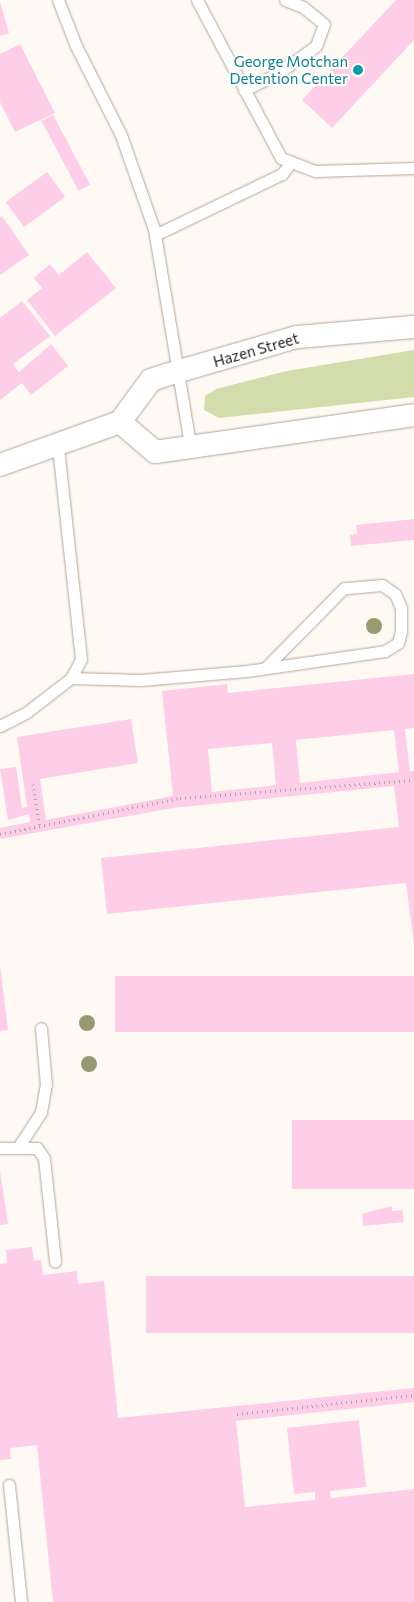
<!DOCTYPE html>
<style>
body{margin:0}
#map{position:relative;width:414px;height:1602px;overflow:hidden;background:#fff9f3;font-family:Commissioner,sans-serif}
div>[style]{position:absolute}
.green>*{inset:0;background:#d2ddab}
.building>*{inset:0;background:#fecee9;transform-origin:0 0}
.path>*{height:3px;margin-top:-1.5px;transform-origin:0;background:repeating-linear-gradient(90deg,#aca7a2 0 1px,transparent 0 5px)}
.roads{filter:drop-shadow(0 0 1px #afa79d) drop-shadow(0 0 1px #afa79d)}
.lane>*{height:11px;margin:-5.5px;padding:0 5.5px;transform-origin:5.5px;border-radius:5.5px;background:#fff}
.street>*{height:22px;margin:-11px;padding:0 11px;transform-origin:11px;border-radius:11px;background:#fff}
.trees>*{width:16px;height:16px;margin:-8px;border-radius:50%;background:#979a70}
.dots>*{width:14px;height:14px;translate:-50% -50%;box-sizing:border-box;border:2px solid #fff;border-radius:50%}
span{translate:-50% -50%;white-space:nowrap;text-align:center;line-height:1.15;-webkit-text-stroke:4px #fff;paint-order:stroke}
.culture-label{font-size:15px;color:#0d838f}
.right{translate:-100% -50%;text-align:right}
.street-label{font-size:15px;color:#231f1c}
</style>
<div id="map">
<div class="green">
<i style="clip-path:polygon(414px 350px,414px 397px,219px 418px,204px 410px,205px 396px,216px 389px,287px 371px)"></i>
</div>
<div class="building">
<i style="clip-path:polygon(396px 0,414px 0,414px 40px,332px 128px,302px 100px)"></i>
<i style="clip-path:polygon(0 2px,9px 33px,0 36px)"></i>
<i style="clip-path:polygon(20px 44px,55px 113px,15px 132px,0 102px,0 54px)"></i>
<i style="left:53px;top:115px;width:79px;height:13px;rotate:62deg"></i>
<i style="left:47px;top:172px;width:31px;height:51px;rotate:54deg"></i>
<i style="clip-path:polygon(2px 216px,29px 255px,0 275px,0 218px)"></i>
<i style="clip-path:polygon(87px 252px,116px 288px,55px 336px,27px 300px,42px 288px,34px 278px,50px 264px,59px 275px)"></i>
<i style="clip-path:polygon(22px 301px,50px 336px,13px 364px,19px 372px,51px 344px,68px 366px,31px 395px,22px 383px,0 400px,0 318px)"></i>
<i style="clip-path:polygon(414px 519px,414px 540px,351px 546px,350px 535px,357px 534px,356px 525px)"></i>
<i style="clip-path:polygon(evenodd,414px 674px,414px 728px,405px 729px,410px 771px,414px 771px,414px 944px,406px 883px,107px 914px,101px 858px,399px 827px,394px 786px,173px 808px,0 839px,0 828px,30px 822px,29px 814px,8px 820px,0 769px,16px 767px,22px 808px,27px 807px,17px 737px,131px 719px,138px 763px,40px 779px,46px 820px,173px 796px,162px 691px,227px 684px,228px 693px,414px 674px,394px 730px,399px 772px,300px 783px,296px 740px,394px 730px,414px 674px,272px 743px,276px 785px,212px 792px,208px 749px,272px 743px)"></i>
<i style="clip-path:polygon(0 965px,8px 1030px,0 1031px)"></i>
<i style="left:414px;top:976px;width:56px;height:299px;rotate:90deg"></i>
<i style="left:414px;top:1120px;width:69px;height:122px;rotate:90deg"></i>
<i style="clip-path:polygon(0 1171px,8px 1224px,0 1225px)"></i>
<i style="clip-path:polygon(392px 1206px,392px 1211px,402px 1210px,404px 1222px,363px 1226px,362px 1214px)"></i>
<i style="clip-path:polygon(32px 1247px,34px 1261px,41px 1260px,43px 1275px,77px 1271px,78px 1284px,104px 1281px,118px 1418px,414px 1388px,414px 1402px,236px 1421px,245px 1507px,315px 1500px,315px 1492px,294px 1494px,287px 1428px,359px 1420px,366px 1487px,330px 1491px,331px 1498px,414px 1489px,414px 1602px,53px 1602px,37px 1445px,10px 1448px,11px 1459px,0 1460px,0 1264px,7px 1263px,6px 1250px)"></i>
<i style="left:414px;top:1276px;width:57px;height:268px;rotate:90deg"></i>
</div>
<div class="path">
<i style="left:33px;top:784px;width:45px;rotate:81deg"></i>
<i style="left:0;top:834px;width:184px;rotate:-11.3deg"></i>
<i style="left:180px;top:798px;width:235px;rotate:-4.4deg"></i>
<i style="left:237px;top:1414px;width:178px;rotate:-6.1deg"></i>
</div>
<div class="roads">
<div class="lane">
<i style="left:58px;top:0;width:49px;rotate:68.6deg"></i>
<i style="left:76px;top:46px;width:100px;rotate:63.2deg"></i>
<i style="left:121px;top:135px;width:100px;rotate:70.7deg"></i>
<i style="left:154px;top:229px;width:219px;rotate:80.5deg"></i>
<i style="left:197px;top:0;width:179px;rotate:62deg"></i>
<i style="left:281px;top:158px;width:36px;rotate:21deg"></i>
<i style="left:315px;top:171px;width:99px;rotate:-1.7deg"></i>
<i style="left:244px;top:90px;width:37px;rotate:-26deg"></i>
<i style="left:277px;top:74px;width:48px;rotate:-35.7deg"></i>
<i style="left:316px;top:46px;width:23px;rotate:-70deg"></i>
<i style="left:324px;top:24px;width:27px;rotate:-141deg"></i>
<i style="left:303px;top:7px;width:19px;rotate:-159deg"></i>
<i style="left:155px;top:235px;width:141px;rotate:-25.7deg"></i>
<i style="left:282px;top:174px;width:15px;rotate:-53deg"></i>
<i style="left:71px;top:678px;width:70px;rotate:1.6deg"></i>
<i style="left:141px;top:680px;width:106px;rotate:-4.9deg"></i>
<i style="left:247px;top:671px;width:139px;rotate:-8.2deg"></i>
<i style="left:385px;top:651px;width:15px;rotate:-32deg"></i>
<i style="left:398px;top:643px;width:12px;rotate:-76deg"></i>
<i style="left:401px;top:631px;width:23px;rotate:-90deg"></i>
<i style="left:401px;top:608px;width:15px;rotate:-113deg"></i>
<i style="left:395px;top:594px;width:16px;rotate:-145deg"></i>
<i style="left:382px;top:585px;width:38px;rotate:175deg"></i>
<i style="left:344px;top:588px;width:112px;rotate:134.6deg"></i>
<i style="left:0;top:726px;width:30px;rotate:-27deg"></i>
<i style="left:27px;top:712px;width:56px;rotate:-37.7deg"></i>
<i style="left:71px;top:678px;width:21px;rotate:-62deg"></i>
<i style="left:81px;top:659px;width:213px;rotate:-96.2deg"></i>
<i style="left:19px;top:1146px;width:40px;rotate:-57.1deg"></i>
<i style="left:41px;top:1112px;width:27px;rotate:-80deg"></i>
<i style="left:46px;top:1085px;width:57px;rotate:-95deg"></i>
<i style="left:0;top:1148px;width:37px"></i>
<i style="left:37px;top:1148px;width:12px;rotate:55deg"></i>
<i style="left:44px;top:1158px;width:104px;rotate:83.9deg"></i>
<i style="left:9px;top:1485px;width:118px;rotate:84.1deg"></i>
</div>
<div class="street">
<i style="left:120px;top:422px;width:46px;rotate:40.6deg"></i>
<i style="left:155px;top:452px;width:262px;rotate:-8.1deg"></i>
<i style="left:0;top:465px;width:127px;rotate:-19.7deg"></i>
<i style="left:120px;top:422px;width:52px;rotate:-53.6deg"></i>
<i style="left:151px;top:380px;width:16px;rotate:-18deg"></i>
<i style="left:166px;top:375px;width:136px;rotate:-16.2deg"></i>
<i style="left:297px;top:337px;width:117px;rotate:-4.9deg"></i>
</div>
</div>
<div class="trees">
<i style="left:374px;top:626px"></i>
<i style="left:87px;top:1023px"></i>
<i style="left:89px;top:1064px"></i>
</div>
<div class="dots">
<i style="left:358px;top:70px;background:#0f9aa8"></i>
</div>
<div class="culture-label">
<span class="right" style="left:348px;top:70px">George Motchan<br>Detention Center</span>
</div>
<div class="street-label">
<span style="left:256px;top:350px;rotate:-16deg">Hazen Street</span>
</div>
</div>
